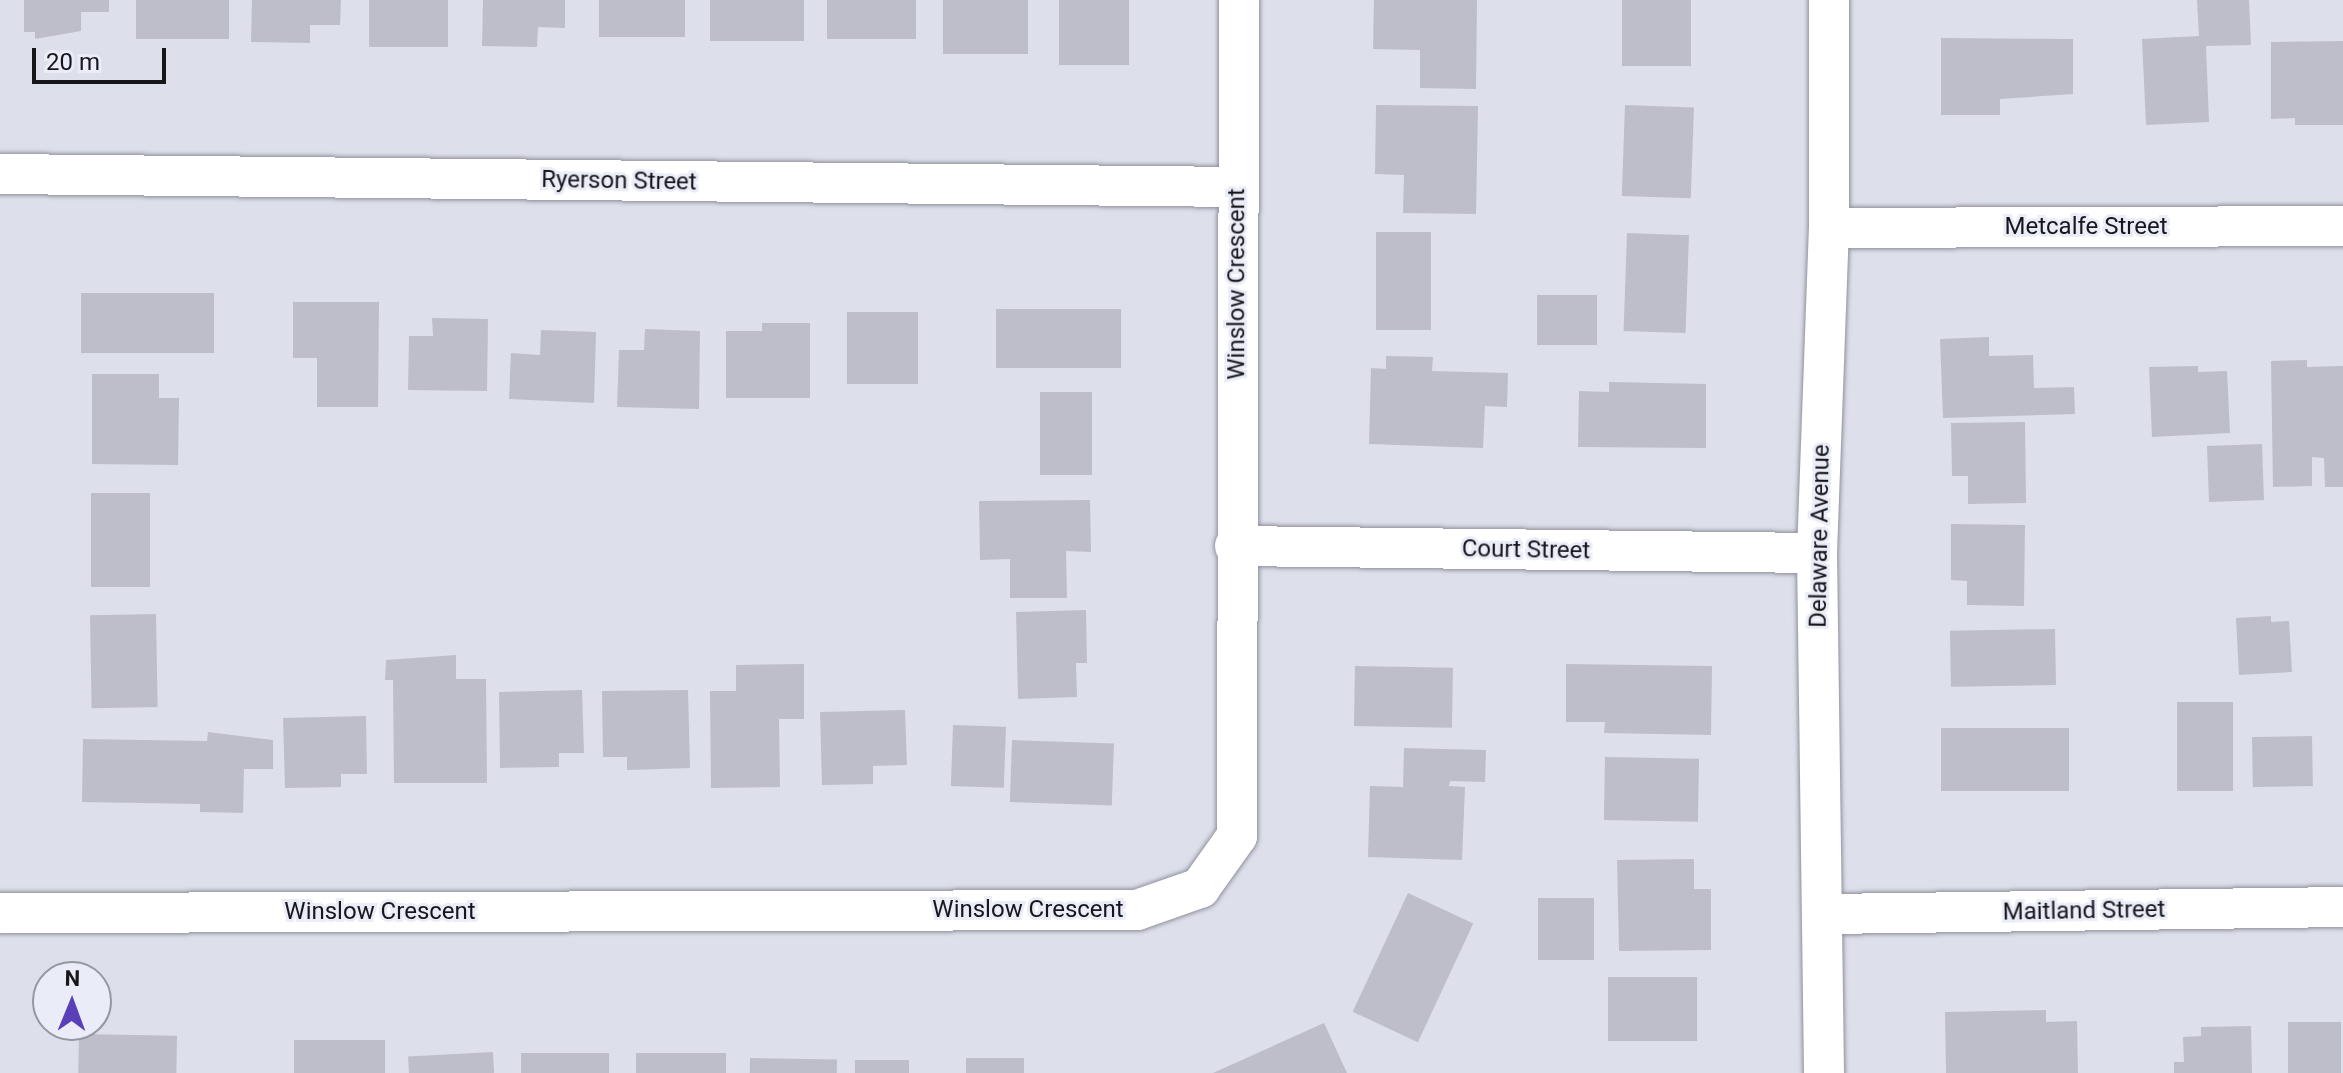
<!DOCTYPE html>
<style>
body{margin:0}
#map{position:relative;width:2343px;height:1073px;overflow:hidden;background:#dddfeb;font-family:Roboto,sans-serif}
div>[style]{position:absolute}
.building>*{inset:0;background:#bdbeca;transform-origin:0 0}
.roads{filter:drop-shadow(0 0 2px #90919c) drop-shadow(0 0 2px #90919c)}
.street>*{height:40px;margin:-20px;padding:0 20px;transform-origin:20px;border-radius:20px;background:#fff}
span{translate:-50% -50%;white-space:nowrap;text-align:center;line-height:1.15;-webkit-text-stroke:6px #eaecf8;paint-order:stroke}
.street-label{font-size:24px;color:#17171b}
.north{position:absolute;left:32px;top:961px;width:80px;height:80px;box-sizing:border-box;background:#eaecf8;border:2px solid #9697a0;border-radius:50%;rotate:1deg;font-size:22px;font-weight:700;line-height:32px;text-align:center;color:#17171b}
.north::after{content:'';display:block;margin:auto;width:28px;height:36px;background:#5a40b8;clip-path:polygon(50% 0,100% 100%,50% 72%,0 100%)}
.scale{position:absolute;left:32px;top:48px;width:134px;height:36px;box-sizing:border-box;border:4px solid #17171b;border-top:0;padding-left:10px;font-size:24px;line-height:28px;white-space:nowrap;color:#17171b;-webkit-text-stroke:6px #eaecf8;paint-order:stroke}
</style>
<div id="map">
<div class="building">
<i style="clip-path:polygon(24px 0,109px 0,109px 12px,81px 12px,81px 31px,35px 39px,35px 32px,24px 32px)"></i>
<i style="left:136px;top:0;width:93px;height:39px"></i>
<i style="clip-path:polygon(252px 0,341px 0,340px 25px,310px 25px,310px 43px,251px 42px)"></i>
<i style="left:369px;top:0;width:79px;height:47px"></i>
<i style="clip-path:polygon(483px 0,565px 0,565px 28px,538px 27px,537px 47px,482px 46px)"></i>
<i style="left:599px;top:0;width:86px;height:37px"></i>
<i style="left:710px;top:0;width:94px;height:41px"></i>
<i style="left:827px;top:0;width:89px;height:39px"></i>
<i style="left:943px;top:0;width:85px;height:54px"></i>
<i style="left:1059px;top:0;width:70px;height:65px"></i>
<i style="clip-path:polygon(1374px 0,1477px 0,1476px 89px,1420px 88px,1420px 50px,1373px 49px)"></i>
<i style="left:1622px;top:0;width:69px;height:66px"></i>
<i style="clip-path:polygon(2197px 0,2249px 0,2251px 45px,2206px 46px,2209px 122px,2146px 125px,2142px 39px,2199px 36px)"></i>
<i style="clip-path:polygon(1941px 38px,2073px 39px,2073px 94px,2000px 99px,2000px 115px,1941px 115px)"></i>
<i style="clip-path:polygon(2343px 41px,2343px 125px,2295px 125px,2295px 118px,2271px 119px,2271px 42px)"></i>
<i style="clip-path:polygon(1376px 105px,1478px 106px,1476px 214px,1403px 213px,1404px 175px,1375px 174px)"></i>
<i style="left:1625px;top:105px;width:69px;height:91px;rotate:2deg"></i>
<i style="left:1376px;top:232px;width:55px;height:98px"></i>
<i style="left:1627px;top:233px;width:62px;height:98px;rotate:2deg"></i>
<i style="left:81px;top:293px;width:133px;height:60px"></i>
<i style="left:1537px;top:295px;width:60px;height:50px"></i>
<i style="clip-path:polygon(293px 302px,379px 302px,378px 407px,317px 407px,317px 358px,293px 358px)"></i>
<i style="left:996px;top:309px;width:125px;height:59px"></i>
<i style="left:847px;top:312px;width:71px;height:72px"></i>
<i style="clip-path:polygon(432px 318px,488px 319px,487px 391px,408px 390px,409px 336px,433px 336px)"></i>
<i style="clip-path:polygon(762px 323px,810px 323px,810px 398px,726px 398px,726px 331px,762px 331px)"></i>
<i style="clip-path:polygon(645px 329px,700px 331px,699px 409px,617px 407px,619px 350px,644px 350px)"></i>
<i style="clip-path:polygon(541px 330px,596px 332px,594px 403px,509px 399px,511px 353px,540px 355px)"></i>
<i style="clip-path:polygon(1989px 337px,1989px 356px,2033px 355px,2034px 388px,2074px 387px,2075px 414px,1943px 418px,1940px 339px)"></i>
<i style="clip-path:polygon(1386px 356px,1433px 357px,1432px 371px,1508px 373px,1507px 407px,1485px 406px,1483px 448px,1369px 444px,1371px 368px,1386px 369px)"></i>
<i style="clip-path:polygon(2307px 360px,2307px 367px,2343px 366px,2343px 487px,2325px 487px,2324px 458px,2312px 457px,2312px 486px,2273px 487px,2271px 361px)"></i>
<i style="clip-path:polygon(2198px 366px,2198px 372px,2227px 371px,2230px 433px,2152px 437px,2149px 367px)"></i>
<i style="clip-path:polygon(92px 374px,159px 374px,159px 398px,179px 398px,178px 465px,92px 464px)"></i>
<i style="clip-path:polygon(1609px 382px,1706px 384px,1706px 448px,1578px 447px,1579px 391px,1609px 392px)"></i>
<i style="left:1040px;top:392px;width:52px;height:83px"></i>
<i style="clip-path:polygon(2025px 422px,2026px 503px,1968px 504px,1968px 476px,1952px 476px,1951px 423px)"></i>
<i style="left:2262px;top:444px;width:56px;height:55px;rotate:88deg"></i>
<i style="left:91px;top:493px;width:59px;height:94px"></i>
<i style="clip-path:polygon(1090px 500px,1091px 552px,1066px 551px,1067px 598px,1010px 598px,1010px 559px,980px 560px,979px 501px)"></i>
<i style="clip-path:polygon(1951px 524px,2025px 525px,2024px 606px,1967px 605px,1967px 581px,1951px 580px)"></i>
<i style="clip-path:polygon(1086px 610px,1087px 663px,1076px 663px,1077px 697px,1018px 699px,1016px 612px)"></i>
<i style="left:156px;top:614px;width:93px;height:66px;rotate:89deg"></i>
<i style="clip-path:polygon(2271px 616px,2271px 622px,2289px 621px,2292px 672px,2239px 675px,2236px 618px)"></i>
<i style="left:2055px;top:629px;width:56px;height:105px;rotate:89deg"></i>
<i style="clip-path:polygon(456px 655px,456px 679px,486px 679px,487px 783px,394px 783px,393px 680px,385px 680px,386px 660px)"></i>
<i style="clip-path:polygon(804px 664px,804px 719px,779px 719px,780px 787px,711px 788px,710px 691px,736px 691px,736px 665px)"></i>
<i style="clip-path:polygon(1566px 664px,1712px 666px,1711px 735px,1604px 733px,1605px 722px,1566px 722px)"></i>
<i style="left:1355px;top:666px;width:98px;height:60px;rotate:1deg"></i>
<i style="clip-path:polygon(582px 690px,584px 753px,559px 753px,559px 767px,500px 768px,499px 692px)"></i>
<i style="clip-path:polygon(688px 690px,690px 768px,627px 770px,627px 757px,603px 757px,602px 691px)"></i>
<i style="left:2177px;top:702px;width:56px;height:89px"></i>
<i style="clip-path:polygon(905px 710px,907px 765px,873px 766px,873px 784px,822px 785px,820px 712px)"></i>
<i style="clip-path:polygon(366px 716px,367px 774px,341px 774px,341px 787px,285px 788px,283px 718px)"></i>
<i style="left:953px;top:725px;width:53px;height:61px;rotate:2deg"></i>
<i style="left:1941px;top:728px;width:128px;height:63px"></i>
<i style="clip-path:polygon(208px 732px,273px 740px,273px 769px,244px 769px,243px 813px,200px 812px,200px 804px,82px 802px,83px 739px,207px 741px)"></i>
<i style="left:2312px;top:736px;width:50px;height:60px;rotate:89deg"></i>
<i style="left:1012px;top:740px;width:102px;height:62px;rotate:2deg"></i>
<i style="clip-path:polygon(1404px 748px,1486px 750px,1485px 782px,1450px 781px,1449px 786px,1465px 787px,1462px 860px,1368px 857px,1370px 786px,1403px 787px)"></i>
<i style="left:1605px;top:757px;width:94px;height:63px;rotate:1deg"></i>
<i style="clip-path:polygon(1694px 859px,1694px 889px,1711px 889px,1711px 950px,1619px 951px,1617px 860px)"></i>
<i style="left:1408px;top:893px;width:72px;height:131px;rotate:25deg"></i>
<i style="left:1538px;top:898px;width:56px;height:62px"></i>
<i style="left:1608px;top:977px;width:89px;height:64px"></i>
<i style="clip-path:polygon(2046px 1010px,2046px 1022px,2077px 1021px,2078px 1073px,1946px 1073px,1945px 1012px)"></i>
<i style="left:2288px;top:1022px;width:53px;height:51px"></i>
<i style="clip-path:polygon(1324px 1023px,1347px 1073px,1213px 1073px)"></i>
<i style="clip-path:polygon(2251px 1026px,2252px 1073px,2174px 1073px,2174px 1062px,2184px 1062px,2183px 1037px,2201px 1036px,2201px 1027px)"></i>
<i style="left:79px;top:1034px;width:98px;height:39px;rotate:1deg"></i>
<i style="left:294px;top:1040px;width:91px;height:33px"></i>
<i style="left:493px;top:1052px;width:21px;height:85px;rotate:87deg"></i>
<i style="left:521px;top:1053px;width:88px;height:20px"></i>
<i style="left:726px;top:1053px;width:20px;height:90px;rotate:90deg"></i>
<i style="left:750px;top:1058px;width:87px;height:15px;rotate:1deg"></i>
<i style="left:1024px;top:1058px;width:15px;height:58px;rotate:90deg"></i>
<i style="left:855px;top:1060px;width:54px;height:13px"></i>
</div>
<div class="roads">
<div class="street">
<i style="left:0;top:174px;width:1238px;rotate:0.6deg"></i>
<i style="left:1829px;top:228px;width:514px;rotate:-0.22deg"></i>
<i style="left:1235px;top:546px;width:582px;rotate:0.69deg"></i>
<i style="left:0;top:913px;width:1137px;rotate:-0.15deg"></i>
<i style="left:1137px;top:910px;width:67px;rotate:-19.2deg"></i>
<i style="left:1200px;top:888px;width:64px;rotate:-54.6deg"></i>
<i style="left:1237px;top:836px;width:836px;rotate:-89.86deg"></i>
<i style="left:1825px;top:914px;width:518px;rotate:-0.77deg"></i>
<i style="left:1824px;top:1073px;width:520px;rotate:-90.77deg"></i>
<i style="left:1817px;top:553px;width:325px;rotate:-87.9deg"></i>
<i style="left:1829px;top:228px;width:228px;rotate:-90deg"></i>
</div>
</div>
<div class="street-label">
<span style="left:619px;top:181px;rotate:1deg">Ryerson Street</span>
<span style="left:2086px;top:227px">Metcalfe Street</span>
<span style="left:1237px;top:284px;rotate:-90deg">Winslow Crescent</span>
<span style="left:1820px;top:536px;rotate:-89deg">Delaware Avenue</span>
<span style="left:1526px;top:550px;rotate:1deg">Court Street</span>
<span style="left:1028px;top:910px">Winslow Crescent</span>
<span style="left:2084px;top:911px;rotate:-1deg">Maitland Street</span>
<span style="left:380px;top:912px">Winslow Crescent</span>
</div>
<div class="north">N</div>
<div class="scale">20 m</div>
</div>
